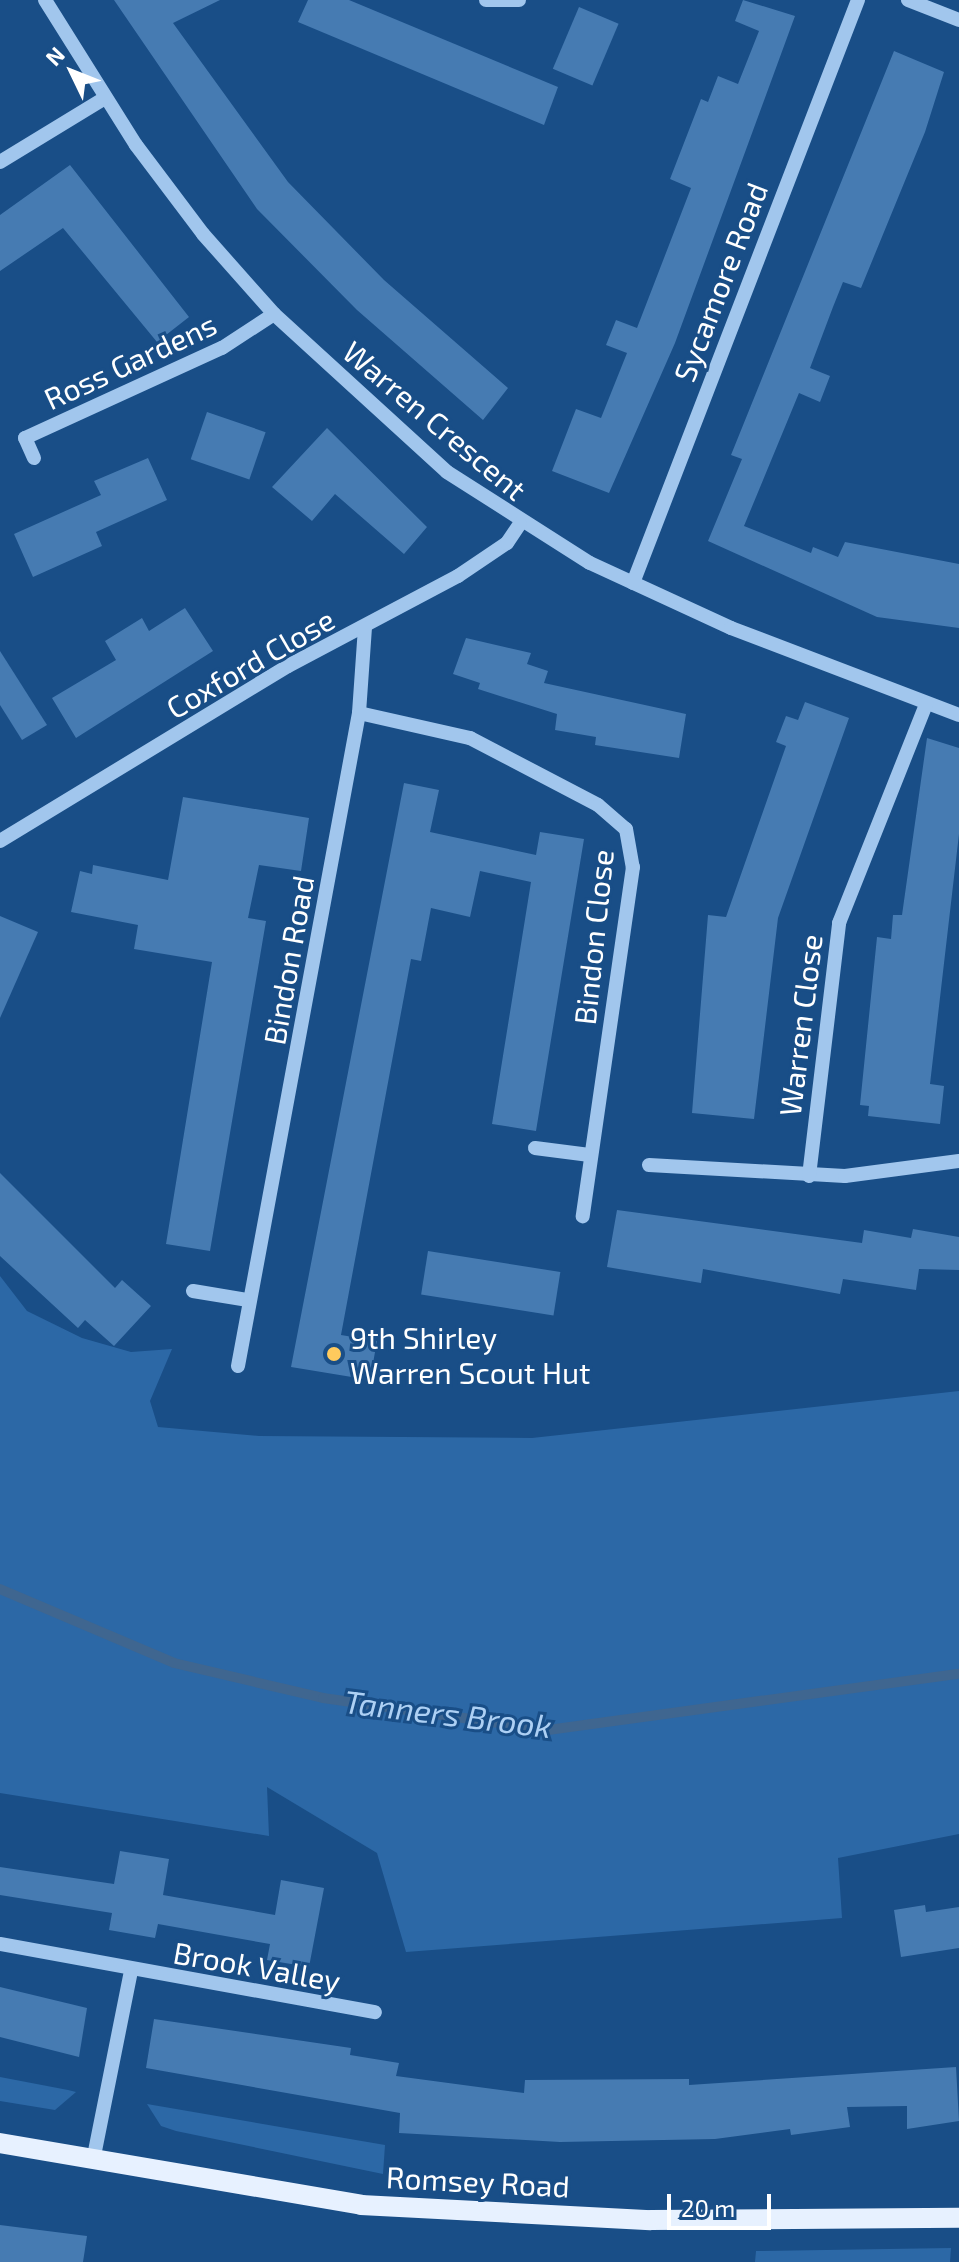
<!DOCTYPE html>
<style>
body{margin:0}
#map{position:relative;width:959px;height:2262px;overflow:hidden;background:#194e87;font-family:"Exo 2",sans-serif}
div>[style]{position:absolute}
.green>*{inset:0;background:#2c68a6}
.stream>*{height:10px;margin:-5px;padding:0 5px;transform-origin:5px;border-radius:5px;background:#3f6690}
.building>*{inset:0;background:#467bb2;transform-origin:0 0}
.minor>*{height:14px;margin:-7px;padding:0 7px;transform-origin:7px;border-radius:7px;background:#a1c6ed}
.major>*{height:20px;margin:-10px;padding:0 10px;transform-origin:10px;border-radius:10px;background:#e7f1ff}
.dots>*{width:22px;height:22px;translate:-50% -50%;box-sizing:border-box;border:4px solid #194e87;border-radius:50%}
span{translate:-50% -50%;white-space:nowrap;text-align:center;line-height:1.15;-webkit-text-stroke:6px #194e87;paint-order:stroke}
.street-label{font-size:30px;color:#fff}
.poi-label{font-size:30px;color:#fff}
.left{translate:0 -50%;text-align:left}
.water-label{font-size:32px;color:#add0f4;font-style:italic}
.north{position:absolute;left:32px;top:32px;width:80px;height:80px;-webkit-text-stroke:6px #194e87;paint-order:stroke;rotate:313deg;font-size:22px;font-weight:700;line-height:32px;text-align:center;color:#fff}
.north::after{content:'';display:block;margin:auto;width:28px;height:36px;background:#fff;clip-path:polygon(50% 0,100% 100%,50% 72%,0 100%)}
.scale{position:absolute;left:667px;top:2194px;width:104px;height:36px;box-sizing:border-box;border:4px solid #fff;border-top:0;padding-left:10px;font-size:24px;line-height:28px;white-space:nowrap;color:#fff;-webkit-text-stroke:6px #194e87;paint-order:stroke}
</style>
<div id="map">
<div class="green">
<i style="clip-path:polygon(0 1276px,27px 1311px,82px 1338px,131px 1352px,172px 1349px,150px 1401px,158px 1427px,259px 1436px,532px 1438px,959px 1391px,959px 1834px,838px 1858px,842px 1918px,406px 1952px,377px 1853px,267px 1787px,269px 1836px,0 1793px)"></i>
<i style="clip-path:polygon(0 2077px,68px 2090px,76px 2092px,55px 2110px,0 2101px)"></i>
<i style="clip-path:polygon(147px 2104px,385px 2145px,383px 2174px,176px 2131px,161px 2126px)"></i>
<i style="clip-path:polygon(951px 2248px,950px 2262px,755px 2262px,756px 2251px)"></i>
</div>
<div class="stream">
<i style="left:0;top:1589px;width:189px;rotate:23deg"></i>
<i style="left:174px;top:1663px;width:153px;rotate:13.2deg"></i>
<i style="left:323px;top:1698px;width:227px;rotate:8.1deg"></i>
<i style="left:548px;top:1730px;width:415px;rotate:-7.8deg"></i>
</div>
<div class="building">
<i style="clip-path:polygon(114px 0,220px 0,173px 23px,288px 182px,384px 280px,508px 388px,483px 420px,357px 310px,257px 209px)"></i>
<i style="clip-path:polygon(308px 0,349px 0,558px 87px,544px 125px,298px 22px)"></i>
<i style="clip-path:polygon(743px 0,795px 16px,675px 343px,609px 493px,552px 471px,576px 409px,601px 418px,627px 353px,606px 345px,616px 320px,637px 328px,691px 188px,670px 179px,701px 99px,708px 102px,718px 76px,738px 84px,759px 31px,735px 21px)"></i>
<i style="left:579px;top:7px;width:43px;height:67px;rotate:23deg"></i>
<i style="clip-path:polygon(894px 51px,944px 72px,925px 132px,861px 288px,843px 282px,833px 307px,810px 368px,830px 376px,820px 402px,799px 393px,744px 526px,811px 553px,813px 547px,838px 557px,845px 542px,959px 564px,959px 628px,877px 617px,708px 541px,742px 459px,731px 455px)"></i>
<i style="clip-path:polygon(70px 165px,189px 317px,157px 342px,63px 228px,0 271px,0 215px)"></i>
<i style="left:207px;top:412px;width:62px;height:50px;rotate:19deg"></i>
<i style="clip-path:polygon(327px 428px,427px 527px,404px 554px,335px 494px,312px 521px,272px 487px)"></i>
<i style="clip-path:polygon(148px 458px,167px 500px,96px 532px,102px 546px,33px 577px,14px 534px,101px 495px,94px 481px)"></i>
<i style="clip-path:polygon(185px 608px,213px 651px,76px 738px,52px 698px,116px 660px,105px 641px,142px 618px,149px 631px)"></i>
<i style="clip-path:polygon(466px 638px,531px 653px,527px 664px,548px 671px,544px 683px,686px 714px,679px 758px,595px 745px,596px 737px,555px 730px,557px 714px,478px 689px,480px 683px,453px 674px)"></i>
<i style="clip-path:polygon(0 651px,47px 725px,22px 740px,0 705px)"></i>
<i style="clip-path:polygon(805px 702px,849px 718px,778px 918px,754px 1119px,692px 1113px,708px 915px,726px 917px,786px 746px,776px 742px,786px 716px,798px 720px)"></i>
<i style="clip-path:polygon(927px 738px,959px 748px,959px 834px,930px 1084px,944px 1086px,940px 1124px,868px 1116px,869px 1106px,860px 1105px,877px 937px,891px 939px,893px 915px,902px 915px)"></i>
<i style="clip-path:polygon(404px 783px,439px 790px,430px 832px,536px 855px,540px 832px,584px 839px,536px 1131px,492px 1124px,531px 882px,480px 871px,470px 917px,431px 908px,421px 961px,411px 959px,341px 1335px,377px 1341px,370px 1380px,291px 1367px)"></i>
<i style="clip-path:polygon(183px 797px,309px 818px,301px 871px,259px 865px,248px 918px,266px 921px,210px 1251px,166px 1244px,212px 962px,134px 949px,138px 925px,71px 912px,80px 871px,92px 874px,93px 865px,168px 880px)"></i>
<i style="clip-path:polygon(0 916px,38px 932px,0 1018px)"></i>
<i style="clip-path:polygon(0 1173px,115px 1288px,122px 1280px,151px 1306px,114px 1346px,85px 1320px,78px 1328px,0 1256px)"></i>
<i style="clip-path:polygon(617px 1210px,862px 1243px,864px 1230px,911px 1238px,913px 1229px,959px 1237px,959px 1270px,919px 1269px,916px 1290px,843px 1279px,840px 1294px,703px 1269px,701px 1283px,607px 1267px)"></i>
<i style="left:428px;top:1251px;width:134px;height:44px;rotate:9deg"></i>
<i style="clip-path:polygon(120px 1851px,169px 1859px,163px 1895px,275px 1915px,281px 1880px,324px 1888px,309px 1967px,267px 1960px,270px 1944px,158px 1924px,155px 1938px,109px 1930px,112px 1913px,0 1895px,0 1867px,114px 1884px)"></i>
<i style="clip-path:polygon(925px 1905px,926px 1912px,959px 1907px,959px 1948px,901px 1957px,894px 1910px)"></i>
<i style="clip-path:polygon(0 1987px,87px 2008px,79px 2057px,0 2037px)"></i>
<i style="clip-path:polygon(154px 2019px,351px 2048px,350px 2055px,399px 2063px,396px 2076px,524px 2093px,525px 2080px,689px 2079px,689px 2085px,956px 2067px,959px 2121px,907px 2129px,907px 2106px,847px 2107px,850px 2127px,791px 2135px,790px 2129px,715px 2139px,560px 2142px,399px 2133px,400px 2113px,146px 2068px)"></i>
<i style="clip-path:polygon(0 2225px,87px 2236px,83px 2262px,0 2262px)"></i>
</div>
<div class="minor">
<i style="left:45px;top:0;width:171px;rotate:57.9deg"></i>
<i style="left:136px;top:145px;width:111px;rotate:53deg"></i>
<i style="left:203px;top:234px;width:107px;rotate:48.4deg"></i>
<i style="left:274px;top:314px;width:234px;rotate:42.4deg"></i>
<i style="left:447px;top:472px;width:169px;rotate:32.5deg"></i>
<i style="left:590px;top:563px;width:155px;rotate:24.7deg"></i>
<i style="left:731px;top:628px;width:244px;rotate:20.9deg"></i>
<i style="left:486px;top:0;width:33px"></i>
<i style="left:908px;top:0;width:55px;rotate:21.4deg"></i>
<i style="left:0;top:162px;width:123px;rotate:-31.4deg"></i>
<i style="left:34px;top:458px;width:22px;rotate:-114deg"></i>
<i style="left:25px;top:438px;width:217px;rotate:-24.6deg"></i>
<i style="left:222px;top:348px;width:62px;rotate:-33.2deg"></i>
<i style="left:633px;top:583px;width:625px;rotate:-68.9deg"></i>
<i style="left:359px;top:713px;width:114px;rotate:12.7deg"></i>
<i style="left:470px;top:738px;width:144px;rotate:27.6deg"></i>
<i style="left:598px;top:805px;width:37px;rotate:41deg"></i>
<i style="left:626px;top:829px;width:39px;rotate:80deg"></i>
<i style="left:633px;top:867px;width:353px;rotate:98.2deg"></i>
<i style="left:0;top:841px;width:337px;rotate:-31.3deg"></i>
<i style="left:288px;top:666px;width:192px;rotate:-27.9deg"></i>
<i style="left:458px;top:576px;width:59px;rotate:-34deg"></i>
<i style="left:507px;top:543px;width:23px;rotate:-56deg"></i>
<i style="left:535px;top:1148px;width:55px;rotate:7.3deg"></i>
<i style="left:649px;top:1165px;width:196px;rotate:3.2deg"></i>
<i style="left:845px;top:1176px;width:115px;rotate:-7.5deg"></i>
<i style="left:809px;top:1176px;width:255px;rotate:-83.2deg"></i>
<i style="left:839px;top:923px;width:236px;rotate:-68.3deg"></i>
<i style="left:193px;top:1291px;width:56px;rotate:9.3deg"></i>
<i style="left:238px;top:1366px;width:664px;rotate:-79.5deg"></i>
<i style="left:359px;top:713px;width:85px;rotate:-86deg"></i>
<i style="left:0;top:1944px;width:381px;rotate:10.3deg"></i>
<i style="left:93px;top:2161px;width:194px;rotate:-78.7deg"></i>
</div>
<div class="major">
<i style="left:0;top:2143px;width:366px;rotate:9.7deg"></i>
<i style="left:361px;top:2205px;width:290px;rotate:3deg"></i>
<i style="left:651px;top:2220px;width:308px;rotate:-0.4deg"></i>
</div>
<div class="dots">
<i style="left:334px;top:1354px;background:#ffca5d"></i>
</div>
<div class="street-label">
<span style="left:720px;top:282px;rotate:-69deg">Sycamore Road</span>
<span style="left:130px;top:361px;rotate:-25deg">Ross Gardens</span>
<span style="left:435px;top:420px;rotate:40deg">Warren Crescent</span>
<span style="left:250px;top:663px;rotate:-30deg">Coxford Close</span>
<span style="left:593px;top:937px;rotate:-84deg">Bindon Close</span>
<span style="left:288px;top:960px;rotate:-80deg">Bindon Road</span>
<span style="left:800px;top:1025px;rotate:-83deg">Warren Close</span>
<span style="left:257px;top:1966px;rotate:10deg">Brook Valley</span>
<span style="left:478px;top:2181px;rotate:3deg">Romsey Road</span>
</div>
<div class="poi-label">
<span class="left" style="left:350px;top:1354px">9th Shirley<br>Warren Scout Hut</span>
</div>
<div class="water-label">
<span style="left:448px;top:1713px;rotate:7deg">Tanners Brook</span>
</div>
<div class="north">N</div>
<div class="scale">20 m</div>
</div>
